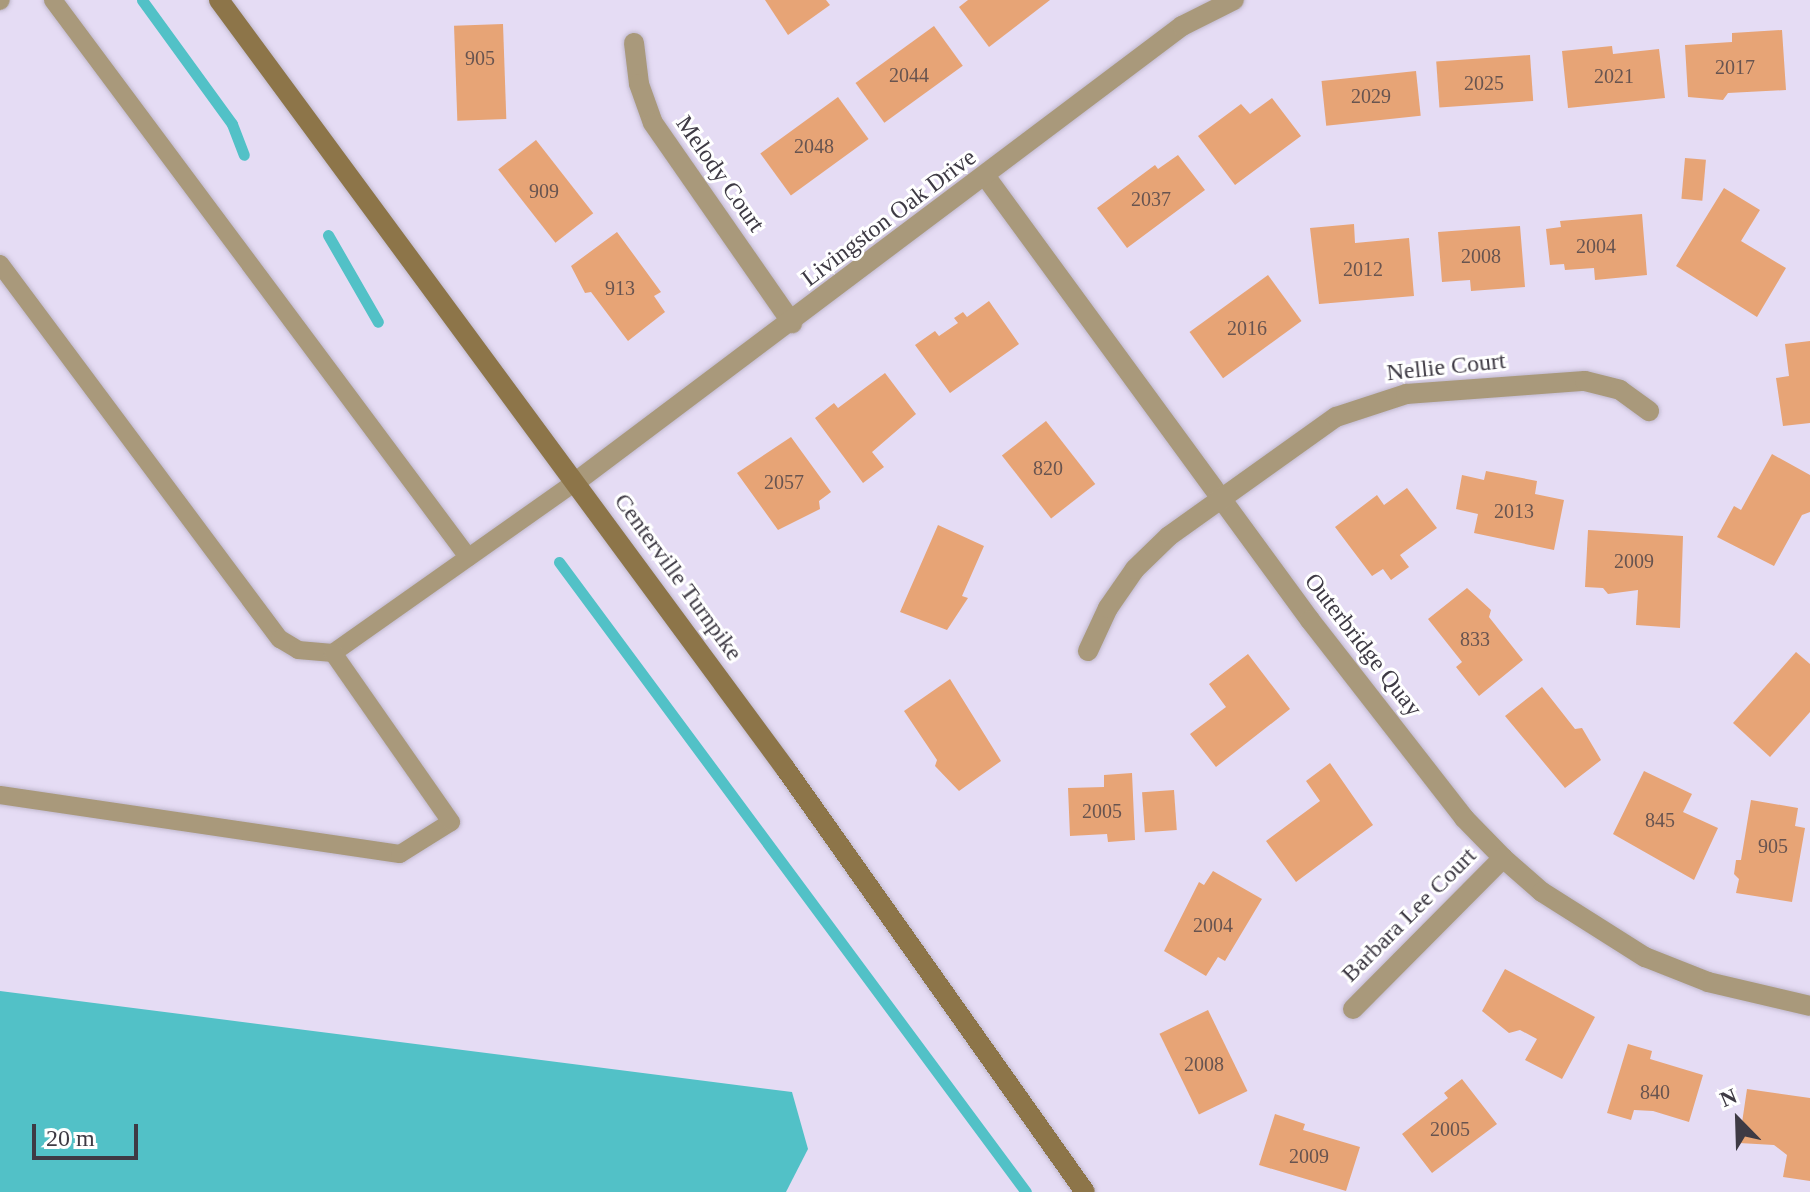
<!DOCTYPE html>
<style>
body{margin:0}
#map{position:relative;width:1810px;height:1192px;overflow:hidden;background:#e5dcf4;font-family:Georgia,serif}
div>[style]{position:absolute}
.water>*{inset:0;background:#52c1c7}
.stream>*{height:11px;margin:-5.5px;padding:0 5.5px;transform-origin:5.5px;border-radius:5.5px;background:#52c1c7}
.building>*{inset:0;background:#e7a476;transform-origin:0 0}
.roads{filter:drop-shadow(0 0 2px #c0b8cd) drop-shadow(0 0 2px #c0b8cd)}
.lane>*{height:18px;margin:-9px;padding:0 9px;transform-origin:9px;border-radius:9px;background:#a9997b}
.street>*{height:20px;margin:-10px;padding:0 10px;transform-origin:10px;border-radius:10px;background:#a9997b}
.secondary>*{height:20px;margin:-10px;padding:0 10px;transform-origin:10px;border-radius:10px;background:#8d7549}
span{translate:-50% -50%;white-space:nowrap;text-align:center;line-height:1.15;-webkit-text-stroke:6px #fff;paint-order:stroke}
.number-label{font-size:20px;color:#685450}
.number-label span{-webkit-text-stroke-width:0}
.street-label{font-size:24px;color:#3e3a44}
.north{position:absolute;left:1698px;top:1080px;width:80px;height:80px;-webkit-text-stroke:6px #fff;paint-order:stroke;rotate:337deg;font-size:22px;font-weight:700;line-height:32px;text-align:center;color:#3e3a44}
.north::after{content:'';display:block;margin:auto;width:28px;height:36px;background:#3e3a44;clip-path:polygon(50% 0,100% 100%,50% 72%,0 100%)}
.scale{position:absolute;left:32px;top:1124px;width:106px;height:36px;box-sizing:border-box;border:4px solid #3e3a44;border-top:0;padding-left:10px;font-size:24px;line-height:28px;white-space:nowrap;color:#3e3a44;-webkit-text-stroke:6px #fff;paint-order:stroke}
</style>
<div id="map">
<div class="water">
<i style="clip-path:polygon(0 991px,792px 1092px,808px 1149px,786px 1192px,0 1192px)"></i>
</div>
<div class="stream">
<i style="left:142px;top:0;width:153px;rotate:54deg"></i>
<i style="left:232px;top:124px;width:33px;rotate:69deg"></i>
<i style="left:328px;top:235px;width:100px;rotate:60.1deg"></i>
<i style="left:559px;top:562px;width:784px;rotate:53.45deg"></i>
</div>
<div class="building">
<i style="clip-path:polygon(765px 0,826px 0,830px 5px,788px 35px)"></i>
<i style="clip-path:polygon(968px 0,1050px 0,989px 47px,959px 7px)"></i>
<i style="left:503px;top:24px;width:95px;height:49px;rotate:88deg"></i>
<i style="left:934px;top:26px;width:49px;height:97px;rotate:54deg"></i>
<i style="clip-path:polygon(1782px 30px,1786px 90px,1728px 93px,1723px 100px,1688px 97px,1685px 45px,1732px 42px,1732px 33px)"></i>
<i style="clip-path:polygon(1612px 46px,1613px 54px,1659px 49px,1665px 98px,1568px 108px,1562px 51px)"></i>
<i style="left:1530px;top:55px;width:46px;height:94px;rotate:86deg"></i>
<i style="left:1416px;top:71px;width:45px;height:95px;rotate:84deg"></i>
<i style="left:838px;top:97px;width:52px;height:96px;rotate:54deg"></i>
<i style="clip-path:polygon(1272px 98px,1301px 136px,1235px 185px,1198px 136px,1241px 104px,1250px 114px)"></i>
<i style="left:536px;top:140px;width:93px;height:48px;rotate:52deg"></i>
<i style="clip-path:polygon(1178px 155px,1205px 190px,1127px 248px,1097px 208px,1155px 165px,1158px 169px)"></i>
<i style="left:1685px;top:158px;width:21px;height:41px;rotate:5deg"></i>
<i style="clip-path:polygon(1724px 188px,1760px 210px,1741px 241px,1786px 268px,1757px 317px,1676px 266px)"></i>
<i style="clip-path:polygon(1642px 214px,1647px 275px,1595px 280px,1594px 268px,1565px 270px,1564px 264px,1550px 265px,1546px 229px,1561px 227px,1560px 221px)"></i>
<i style="clip-path:polygon(1354px 224px,1355px 243px,1409px 238px,1414px 296px,1319px 304px,1310px 228px)"></i>
<i style="clip-path:polygon(1520px 226px,1525px 287px,1471px 291px,1470px 280px,1442px 282px,1438px 232px)"></i>
<i style="clip-path:polygon(617px 232px,661px 292px,654px 296px,665px 312px,628px 341px,591px 292px,585px 293px,571px 266px)"></i>
<i style="left:1268px;top:275px;width:57px;height:97px;rotate:54deg"></i>
<i style="clip-path:polygon(989px 301px,1019px 344px,950px 393px,915px 345px,935px 331px,939px 336px,958px 323px,954px 318px,963px 312px,967px 317px)"></i>
<i style="clip-path:polygon(1810px 341px,1810px 423px,1783px 426px,1776px 378px,1789px 376px,1785px 344px)"></i>
<i style="clip-path:polygon(885px 373px,916px 414px,872px 452px,884px 467px,863px 483px,815px 418px,834px 403px,838px 408px)"></i>
<i style="left:1046px;top:421px;width:80px;height:56px;rotate:52deg"></i>
<i style="clip-path:polygon(791px 437px,831px 492px,819px 501px,820px 509px,778px 530px,737px 473px)"></i>
<i style="clip-path:polygon(1772px 454px,1810px 475px,1810px 512px,1802px 515px,1774px 566px,1717px 537px,1734px 506px,1741px 510px)"></i>
<i style="clip-path:polygon(1486px 471px,1537px 481px,1535px 494px,1564px 500px,1554px 550px,1474px 533px,1478px 514px,1456px 509px,1462px 475px,1484px 480px)"></i>
<i style="clip-path:polygon(1407px 488px,1437px 528px,1400px 555px,1409px 567px,1391px 580px,1383px 569px,1372px 576px,1335px 527px,1377px 495px,1384px 505px)"></i>
<i style="clip-path:polygon(938px 525px,984px 546px,962px 596px,968px 598px,947px 630px,900px 612px)"></i>
<i style="clip-path:polygon(1588px 530px,1683px 536px,1680px 628px,1636px 625px,1638px 590px,1608px 594px,1603px 588px,1585px 587px)"></i>
<i style="clip-path:polygon(1467px 588px,1491px 610px,1489px 617px,1523px 660px,1479px 696px,1456px 667px,1462px 662px,1428px 619px)"></i>
<i style="clip-path:polygon(1796px 652px,1810px 664px,1810px 712px,1770px 757px,1733px 723px)"></i>
<i style="clip-path:polygon(1248px 654px,1290px 709px,1216px 767px,1190px 734px,1226px 707px,1209px 684px)"></i>
<i style="clip-path:polygon(950px 679px,1001px 761px,959px 791px,935px 766px,937px 760px,904px 711px)"></i>
<i style="clip-path:polygon(1542px 687px,1575px 729px,1582px 728px,1601px 760px,1565px 788px,1505px 716px)"></i>
<i style="clip-path:polygon(1330px 763px,1373px 825px,1296px 882px,1266px 841px,1320px 801px,1306px 781px)"></i>
<i style="clip-path:polygon(1644px 771px,1692px 794px,1683px 812px,1718px 828px,1694px 880px,1613px 834px)"></i>
<i style="clip-path:polygon(1132px 773px,1135px 840px,1108px 842px,1107px 834px,1070px 836px,1068px 788px,1104px 787px,1104px 775px)"></i>
<i style="left:1174px;top:790px;width:40px;height:32px;rotate:86deg"></i>
<i style="clip-path:polygon(1751px 800px,1798px 808px,1795px 826px,1805px 828px,1792px 902px,1736px 893px,1739px 879px,1734px 874px,1736px 860px,1741px 860px)"></i>
<i style="clip-path:polygon(1213px 871px,1262px 899px,1225px 961px,1218px 957px,1206px 976px,1164px 951px,1199px 882px,1204px 885px)"></i>
<i style="clip-path:polygon(1505px 969px,1595px 1017px,1562px 1079px,1525px 1060px,1537px 1039px,1520px 1030px,1509px 1033px,1482px 1011px)"></i>
<i style="left:1208px;top:1010px;width:90px;height:54px;rotate:64deg"></i>
<i style="clip-path:polygon(1628px 1044px,1652px 1051px,1650px 1059px,1703px 1075px,1689px 1122px,1653px 1111px,1634px 1110px,1631px 1120px,1607px 1113px)"></i>
<i style="clip-path:polygon(1462px 1079px,1497px 1124px,1432px 1173px,1402px 1134px,1448px 1098px,1444px 1093px)"></i>
<i style="clip-path:polygon(1747px 1089px,1810px 1098px,1810px 1181px,1783px 1177px,1787px 1155px,1774px 1145px,1739px 1143px)"></i>
<i style="clip-path:polygon(1275px 1114px,1305px 1124px,1303px 1130px,1360px 1147px,1346px 1191px,1259px 1165px)"></i>
</div>
<div class="roads">
<div class="lane">
<i style="left:53px;top:0;width:695px;rotate:53.31deg"></i>
<i style="left:0;top:1px;width:1px;rotate:-45deg"></i>
<i style="left:0;top:264px;width:468px;rotate:53.3deg"></i>
<i style="left:280px;top:639px;width:21px;rotate:31deg"></i>
<i style="left:298px;top:650px;width:35px;rotate:5deg"></i>
<i style="left:333px;top:653px;width:299px;rotate:-35.2deg"></i>
<i style="left:0;top:795px;width:404px;rotate:8.4deg"></i>
<i style="left:400px;top:854px;width:60px;rotate:-32.1deg"></i>
<i style="left:451px;top:822px;width:206px;rotate:-124.9deg"></i>
</div>
<div class="street">
<i style="left:634px;top:43px;width:41px;rotate:83deg"></i>
<i style="left:639px;top:84px;width:41px;rotate:70.3deg"></i>
<i style="left:653px;top:123px;width:244px;rotate:55.2deg"></i>
<i style="left:986px;top:177px;width:549px;rotate:53.82deg"></i>
<i style="left:1310px;top:620px;width:251px;rotate:52.1deg"></i>
<i style="left:1464px;top:818px;width:56px;rotate:45.7deg"></i>
<i style="left:1503px;top:858px;width:52px;rotate:41.1deg"></i>
<i style="left:1542px;top:892px;width:122px;rotate:32.3deg"></i>
<i style="left:1645px;top:957px;width:68px;rotate:21.6deg"></i>
<i style="left:1708px;top:982px;width:105px;rotate:13.2deg"></i>
<i style="left:577px;top:481px;width:757px;rotate:-36.95deg"></i>
<i style="left:1182px;top:26px;width:58px;rotate:-26.6deg"></i>
<i style="left:1088px;top:651px;width:47px;rotate:-65.1deg"></i>
<i style="left:1108px;top:608px;width:47px;rotate:-55.3deg"></i>
<i style="left:1135px;top:569px;width:47px;rotate:-44.1deg"></i>
<i style="left:1169px;top:536px;width:205px;rotate:-35.5deg"></i>
<i style="left:1336px;top:417px;width:74px;rotate:-18.2deg"></i>
<i style="left:1406px;top:394px;width:179px;rotate:-4.2deg"></i>
<i style="left:1585px;top:381px;width:36px;rotate:14deg"></i>
<i style="left:1620px;top:390px;width:36px;rotate:36deg"></i>
<i style="left:1353px;top:1009px;width:213px;rotate:-45.2deg"></i>
</div>
<div class="secondary">
<i style="left:219px;top:0;width:954px;rotate:53.61deg"></i>
<i style="left:785px;top:768px;width:519px;rotate:54.72deg"></i>
</div>
</div>
<div class="number-label">
<span style="left:480px;top:58px">905</span>
<span style="left:1735px;top:67px">2017</span>
<span style="left:909px;top:75px">2044</span>
<span style="left:1614px;top:76px">2021</span>
<span style="left:1484px;top:83px">2025</span>
<span style="left:1371px;top:96px">2029</span>
<span style="left:814px;top:146px">2048</span>
<span style="left:544px;top:191px">909</span>
<span style="left:1151px;top:199px">2037</span>
<span style="left:1596px;top:246px">2004</span>
<span style="left:1481px;top:256px">2008</span>
<span style="left:1363px;top:269px">2012</span>
<span style="left:620px;top:288px">913</span>
<span style="left:1247px;top:328px">2016</span>
<span style="left:1048px;top:468px">820</span>
<span style="left:784px;top:482px">2057</span>
<span style="left:1514px;top:511px">2013</span>
<span style="left:1634px;top:561px">2009</span>
<span style="left:1475px;top:639px">833</span>
<span style="left:1102px;top:811px">2005</span>
<span style="left:1660px;top:820px">845</span>
<span style="left:1773px;top:846px">905</span>
<span style="left:1213px;top:925px">2004</span>
<span style="left:1204px;top:1064px">2008</span>
<span style="left:1655px;top:1092px">840</span>
<span style="left:1450px;top:1129px">2005</span>
<span style="left:1309px;top:1156px">2009</span>
</div>
<div class="street-label">
<span style="left:720px;top:174px;rotate:55deg">Melody Court</span>
<span style="left:889px;top:218px;rotate:-37deg">Livingston Oak Drive</span>
<span style="left:1446px;top:367px;rotate:-6deg">Nellie Court</span>
<span style="left:678px;top:577px;rotate:54deg">Centerville Turnpike</span>
<span style="left:1363px;top:645px;rotate:52deg">Outerbridge Quay</span>
<span style="left:1409px;top:915px;rotate:-45deg">Barbara Lee Court</span>
</div>
<div class="north">N</div>
<div class="scale">20 m</div>
</div>
